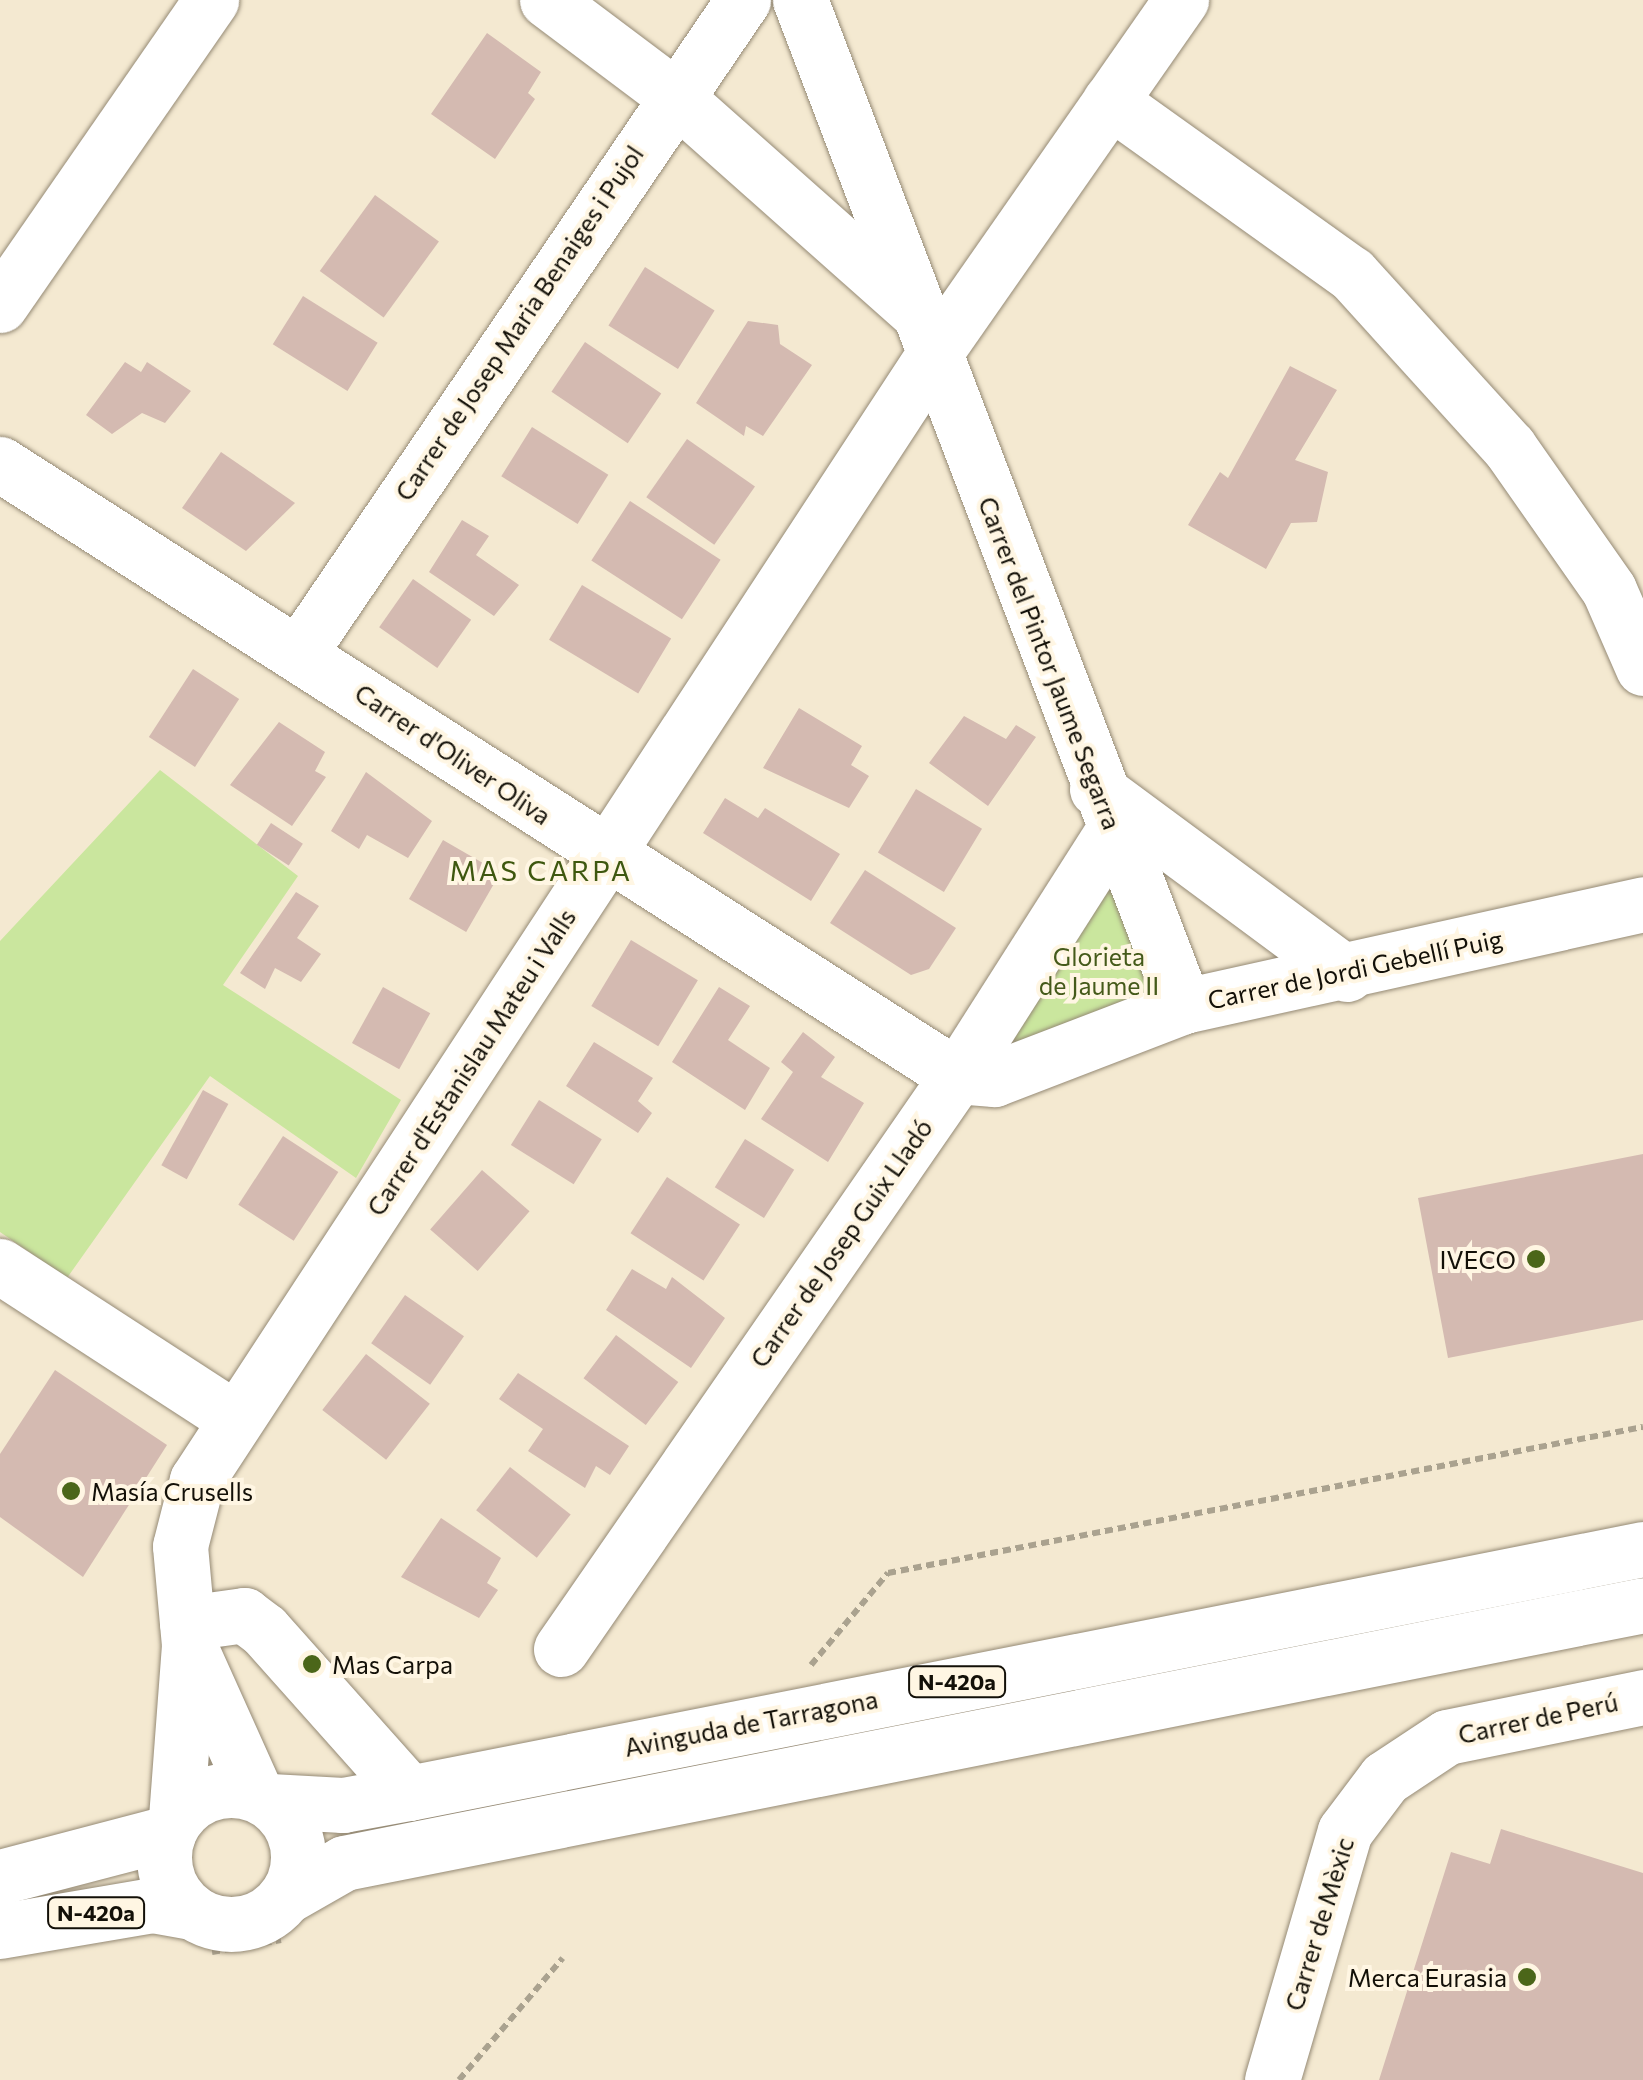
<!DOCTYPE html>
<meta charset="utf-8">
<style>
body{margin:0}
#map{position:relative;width:1643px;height:2080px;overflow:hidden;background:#f4e9d1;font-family:Commissioner,sans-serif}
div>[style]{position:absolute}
.green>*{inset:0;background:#cae69e}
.building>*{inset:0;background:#d4bab1;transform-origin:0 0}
.path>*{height:6px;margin-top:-3px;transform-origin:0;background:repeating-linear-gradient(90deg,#aaa28f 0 8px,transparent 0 13px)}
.roads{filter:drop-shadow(0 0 2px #958a75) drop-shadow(0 0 2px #958a75)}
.minor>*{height:55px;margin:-27.5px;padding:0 27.5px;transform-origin:27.5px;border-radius:27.5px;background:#fff}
.major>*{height:55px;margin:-27.5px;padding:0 27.5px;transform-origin:27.5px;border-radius:27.5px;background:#fff}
.major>.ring{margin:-27.5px;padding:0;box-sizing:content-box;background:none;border:55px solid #fff;border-radius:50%}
.dots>*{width:28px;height:28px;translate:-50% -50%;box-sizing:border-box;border:5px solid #fff6e3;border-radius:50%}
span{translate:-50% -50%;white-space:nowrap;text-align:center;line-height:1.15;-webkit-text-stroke:8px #fff6e3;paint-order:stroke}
.shield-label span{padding:2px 8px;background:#fff6e3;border:2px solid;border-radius:8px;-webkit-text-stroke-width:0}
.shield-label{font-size:22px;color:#131008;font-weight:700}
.street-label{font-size:25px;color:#131008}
.park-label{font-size:25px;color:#455a1a}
.poi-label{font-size:25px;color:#131008}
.right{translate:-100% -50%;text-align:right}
.left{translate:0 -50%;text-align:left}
.neighbourhood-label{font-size:28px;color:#3e570f;letter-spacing:2.5px}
</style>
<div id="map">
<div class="green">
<i style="clip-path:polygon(160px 770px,298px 876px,223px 985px,401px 1100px,356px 1178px,210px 1076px,67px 1278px,0 1232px,0 941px)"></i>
<i style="clip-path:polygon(1115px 885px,1156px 991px,1012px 1056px,1000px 1033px,1100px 887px)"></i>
</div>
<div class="building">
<i style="clip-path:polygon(487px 33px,541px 72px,528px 93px,535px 99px,495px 159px,431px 114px)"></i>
<i style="left:375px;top:195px;width:79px;height:94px;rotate:36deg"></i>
<i style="left:645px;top:267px;width:82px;height:69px;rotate:32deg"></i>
<i style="left:303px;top:296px;width:88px;height:57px;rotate:32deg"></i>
<i style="clip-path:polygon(748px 321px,778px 325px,780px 344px,812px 365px,763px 436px,746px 426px,744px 436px,696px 403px)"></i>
<i style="left:585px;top:342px;width:92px;height:60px;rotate:34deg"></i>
<i style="clip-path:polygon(125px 362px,141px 372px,147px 362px,191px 391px,165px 423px,142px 413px,112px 434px,86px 415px)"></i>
<i style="clip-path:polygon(1290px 366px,1337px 390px,1295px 460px,1328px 472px,1317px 522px,1291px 523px,1266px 569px,1188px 525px,1220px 472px,1228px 478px)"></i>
<i style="left:532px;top:427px;width:90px;height:58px;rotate:32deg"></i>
<i style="left:687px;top:439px;width:83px;height:71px;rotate:35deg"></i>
<i style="clip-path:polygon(221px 452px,295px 503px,246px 551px,182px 508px)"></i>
<i style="left:630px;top:501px;width:108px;height:71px;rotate:33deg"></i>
<i style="clip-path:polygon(462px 520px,489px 536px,476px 555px,519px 585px,494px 616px,429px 572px)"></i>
<i style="left:413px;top:579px;width:71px;height:59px;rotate:35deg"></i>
<i style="left:582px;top:585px;width:104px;height:64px;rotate:31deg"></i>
<i style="left:193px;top:669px;width:55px;height:81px;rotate:33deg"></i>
<i style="clip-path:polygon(799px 708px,862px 746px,851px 765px,869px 776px,849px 808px,763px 768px)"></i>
<i style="clip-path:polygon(964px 716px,1006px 739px,1016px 725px,1036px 737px,988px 806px,929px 763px)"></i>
<i style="clip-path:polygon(279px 722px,325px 752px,315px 771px,326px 777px,292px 826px,230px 785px)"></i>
<i style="clip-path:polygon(366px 772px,432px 821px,408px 858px,367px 835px,359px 849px,331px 831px)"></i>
<i style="left:916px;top:789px;width:77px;height:74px;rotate:31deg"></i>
<i style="clip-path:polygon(725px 798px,758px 818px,765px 808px,840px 854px,811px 901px,703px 833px)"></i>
<i style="left:271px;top:823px;width:38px;height:26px;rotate:33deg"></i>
<i style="left:443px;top:840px;width:66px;height:68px;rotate:30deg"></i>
<i style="clip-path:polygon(865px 870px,956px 928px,929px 969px,911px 975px,830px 923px)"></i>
<i style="clip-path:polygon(296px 892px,319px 906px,297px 938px,321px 954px,301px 982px,275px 968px,265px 989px,240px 973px)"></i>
<i style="left:631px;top:940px;width:78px;height:77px;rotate:31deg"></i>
<i style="left:383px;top:987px;width:54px;height:64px;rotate:29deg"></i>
<i style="clip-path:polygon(719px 987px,750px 1006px,728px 1040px,770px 1068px,745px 1110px,672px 1062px)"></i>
<i style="clip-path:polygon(803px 1032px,835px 1057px,821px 1077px,864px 1103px,828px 1162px,761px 1119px,793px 1072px,781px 1062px)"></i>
<i style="clip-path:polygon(594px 1042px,653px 1078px,638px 1101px,652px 1113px,638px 1133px,566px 1086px)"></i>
<i style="left:203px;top:1090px;width:29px;height:86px;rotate:29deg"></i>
<i style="left:539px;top:1100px;width:74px;height:53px;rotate:32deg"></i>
<i style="left:283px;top:1136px;width:66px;height:82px;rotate:33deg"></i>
<i style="left:745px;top:1139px;width:58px;height:57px;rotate:32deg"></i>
<i style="clip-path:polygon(1643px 1154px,1643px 1320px,1448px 1358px,1418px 1198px)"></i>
<i style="left:482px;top:1170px;width:63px;height:79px;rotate:41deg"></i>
<i style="left:667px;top:1177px;width:87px;height:67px;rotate:33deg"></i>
<i style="clip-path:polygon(632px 1269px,666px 1289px,672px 1277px,725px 1318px,691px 1368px,606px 1310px)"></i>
<i style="left:405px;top:1295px;width:72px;height:59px;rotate:35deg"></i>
<i style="left:616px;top:1335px;width:78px;height:54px;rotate:37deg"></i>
<i style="left:366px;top:1354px;width:81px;height:71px;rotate:38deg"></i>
<i style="clip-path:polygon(55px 1370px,167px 1445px,83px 1577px,0 1517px,0 1454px)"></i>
<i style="clip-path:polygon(518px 1373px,629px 1446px,610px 1475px,596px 1466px,585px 1488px,528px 1451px,543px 1429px,499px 1399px)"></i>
<i style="left:510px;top:1467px;width:77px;height:55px;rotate:38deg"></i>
<i style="clip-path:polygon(441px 1518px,501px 1558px,487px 1583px,498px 1590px,479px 1618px,401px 1577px)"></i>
<i style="clip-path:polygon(1501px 1829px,1643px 1873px,1643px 2080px,1379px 2080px,1451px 1852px,1490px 1864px)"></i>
</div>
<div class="path">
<i style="left:811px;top:1665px;width:120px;rotate:-50.1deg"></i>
<i style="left:888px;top:1573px;width:769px;rotate:-10.94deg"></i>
<i style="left:212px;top:1952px;width:70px;rotate:-9.9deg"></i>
<i style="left:459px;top:2080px;width:160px;rotate:-49.6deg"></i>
</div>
<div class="roads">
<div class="minor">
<i style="left:547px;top:0;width:156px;rotate:36.9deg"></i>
<i style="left:672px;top:94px;width:327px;rotate:41.6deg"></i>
<i style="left:800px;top:0;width:1077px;rotate:69.11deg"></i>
<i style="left:1110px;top:101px;width:297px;rotate:35.6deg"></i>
<i style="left:1352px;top:274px;width:234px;rotate:47.8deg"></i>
<i style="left:1509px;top:447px;width:174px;rotate:55deg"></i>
<i style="left:1609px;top:590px;width:85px;rotate:66.4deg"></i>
<i style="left:0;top:305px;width:371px;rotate:-55.3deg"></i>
<i style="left:0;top:464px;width:1136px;rotate:32.6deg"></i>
<i style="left:957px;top:1076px;width:37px;rotate:5deg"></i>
<i style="left:994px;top:1079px;width:204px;rotate:-21deg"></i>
<i style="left:1184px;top:1006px;width:470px;rotate:-12.5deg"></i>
<i style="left:301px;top:650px;width:786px;rotate:-55.78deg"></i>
<i style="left:1097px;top:789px;width:311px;rotate:36.5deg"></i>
<i style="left:0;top:1266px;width:281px;rotate:33deg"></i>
<i style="left:189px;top:1645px;width:99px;rotate:-95.2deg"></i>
<i style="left:180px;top:1546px;width:68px;rotate:-75.6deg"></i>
<i style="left:197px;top:1480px;width:1346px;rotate:-56.79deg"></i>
<i style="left:934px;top:354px;width:432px;rotate:-55.1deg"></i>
<i style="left:561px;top:1649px;width:697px;rotate:-55.35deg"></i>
<i style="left:957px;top:1076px;width:290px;rotate:-57.5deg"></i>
<i style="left:1272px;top:2080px;width:259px;rotate:-73.7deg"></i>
<i style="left:1345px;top:1831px;width:66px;rotate:-53deg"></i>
<i style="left:1385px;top:1778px;width:74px;rotate:-33.5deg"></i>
<i style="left:1447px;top:1737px;width:200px;rotate:-11.5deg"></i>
</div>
<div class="major">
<i style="left:187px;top:1623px;width:58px;rotate:-8deg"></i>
<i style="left:244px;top:1615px;width:25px;rotate:37deg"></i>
<i style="left:264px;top:1630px;width:218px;rotate:48.3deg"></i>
<i style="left:189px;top:1645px;width:163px;rotate:65.8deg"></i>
<i class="ring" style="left:164px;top:1790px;width:79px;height:79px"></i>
<i style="left:270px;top:1801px;width:73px;rotate:3.1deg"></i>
<i style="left:343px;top:1805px;width:67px;rotate:-10.3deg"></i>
<i style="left:409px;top:1793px;width:1258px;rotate:-11.18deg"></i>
<i style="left:176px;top:1818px;width:173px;rotate:-85.7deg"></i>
<i style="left:0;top:1877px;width:174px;rotate:-14.7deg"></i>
<i style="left:288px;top:1895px;width:64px;rotate:-29.7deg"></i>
<i style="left:344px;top:1863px;width:1324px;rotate:-11.23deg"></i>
<i style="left:0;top:1931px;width:154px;rotate:-9.7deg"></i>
<i style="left:152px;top:1905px;width:41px;rotate:9.9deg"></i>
</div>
</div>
<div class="dots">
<i style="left:1536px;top:1259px;background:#4b6619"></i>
<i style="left:71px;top:1491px;background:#4b6619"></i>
<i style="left:312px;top:1664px;background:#4b6619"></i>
<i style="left:1527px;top:1977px;background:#4b6619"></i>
</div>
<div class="shield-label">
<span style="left:957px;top:1682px">N-420a</span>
<span style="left:96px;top:1913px">N-420a</span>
</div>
<div class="street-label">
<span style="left:519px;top:323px;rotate:-56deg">Carrer de Josep Maria Benaiges i Pujol</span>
<span style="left:1050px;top:663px;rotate:69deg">Carrer del Pintor Jaume Segarra</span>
<span style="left:453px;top:754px;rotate:34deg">Carrer d'Oliver Oliva</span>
<span style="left:1355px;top:969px;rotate:-12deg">Carrer de Jordi Gebellí Puig</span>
<span style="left:471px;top:1062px;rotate:-57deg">Carrer d'Estanislau Mateu i Valls</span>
<span style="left:841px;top:1243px;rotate:-55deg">Carrer de Josep Guix Lladó</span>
<span style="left:1538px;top:1718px;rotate:-12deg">Carrer de Perú</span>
<span style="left:751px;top:1723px;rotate:-11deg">Avinguda de Tarragona</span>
<span style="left:1319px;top:1924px;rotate:-73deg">Carrer de Mèxic</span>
</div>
<div class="park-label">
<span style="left:1099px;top:971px">Glorieta<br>de Jaume II</span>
</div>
<div class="poi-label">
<span class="right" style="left:1516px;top:1259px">IVECO</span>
<span class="left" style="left:91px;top:1491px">Masía Crusells</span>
<span class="left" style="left:332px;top:1664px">Mas Carpa</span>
<span class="right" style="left:1507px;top:1977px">Merca Eurasia</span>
</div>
<div class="neighbourhood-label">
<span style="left:541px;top:870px">MAS CARPA</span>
</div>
</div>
